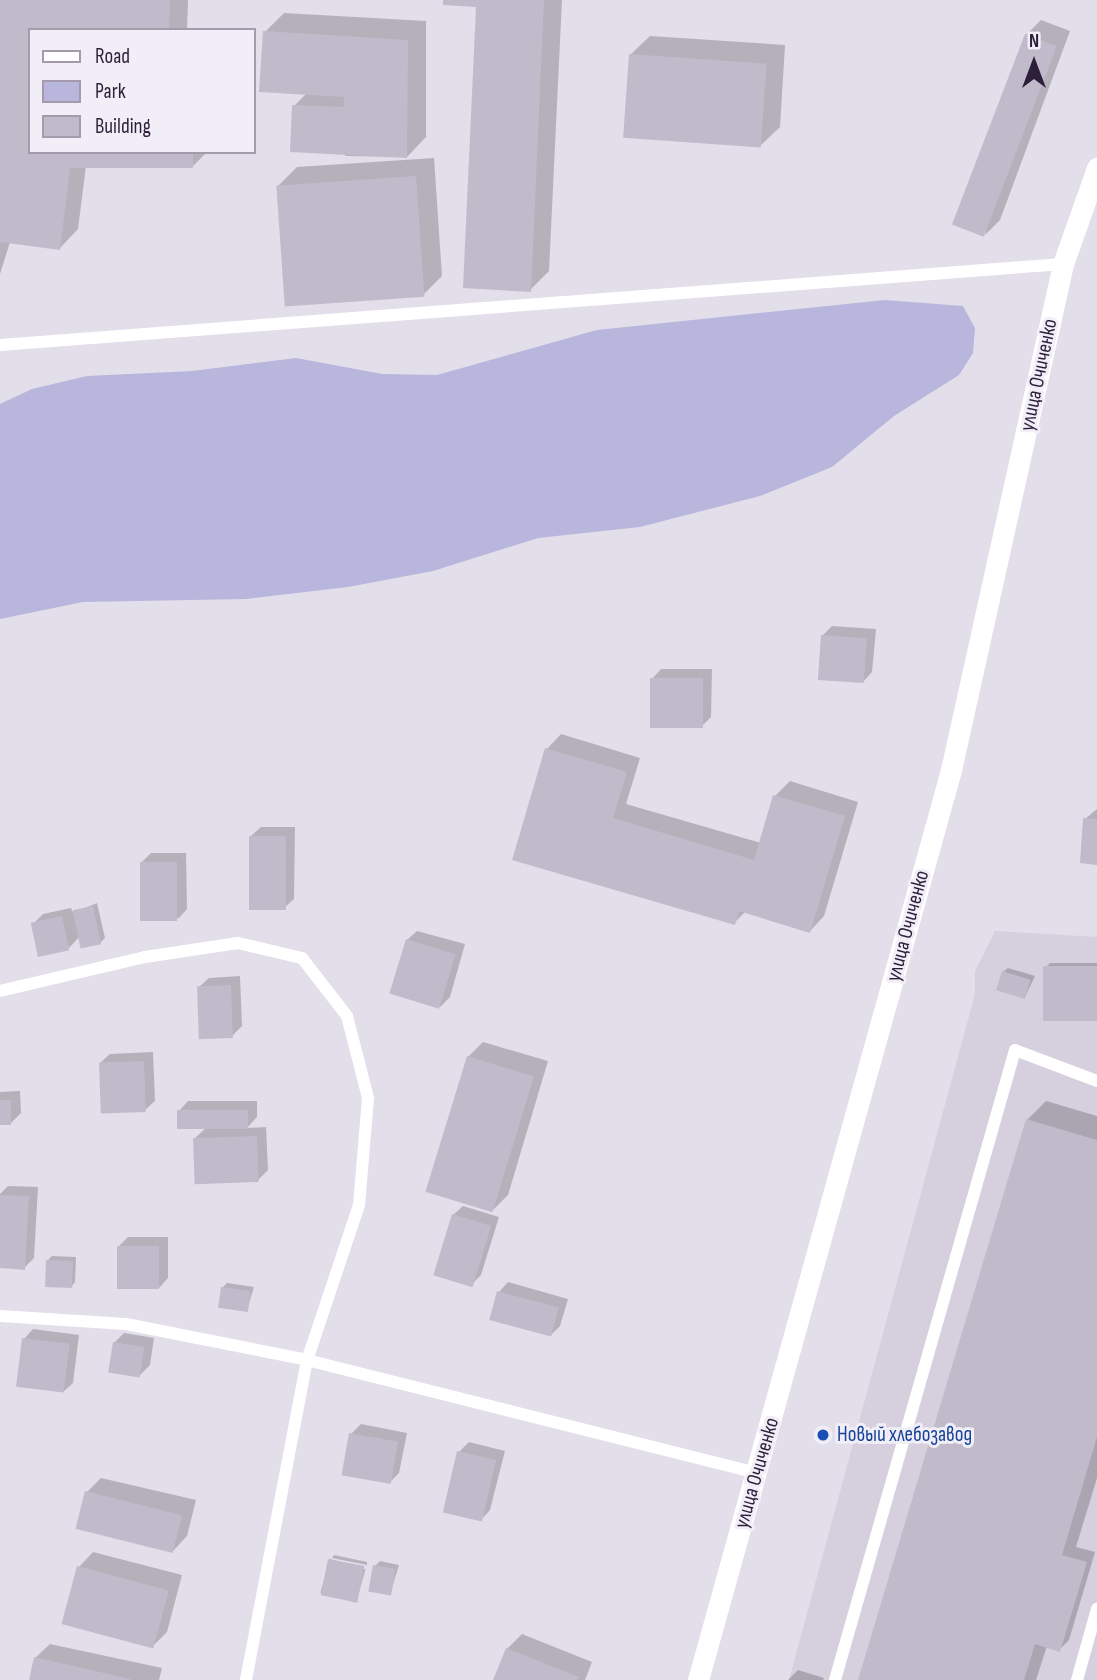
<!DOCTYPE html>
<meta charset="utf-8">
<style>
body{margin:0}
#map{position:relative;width:1097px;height:1680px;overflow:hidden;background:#e2deea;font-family:"Sofia Sans Condensed",sans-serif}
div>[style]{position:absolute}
.built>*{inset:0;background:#d5cfde}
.green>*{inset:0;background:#b8b6dc}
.shadow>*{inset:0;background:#0003;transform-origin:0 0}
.building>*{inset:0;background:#c1bacb;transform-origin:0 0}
.lane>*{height:12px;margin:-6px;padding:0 6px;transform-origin:6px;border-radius:6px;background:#fff}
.secondary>*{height:21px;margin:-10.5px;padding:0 10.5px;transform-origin:10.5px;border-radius:10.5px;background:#fff}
.dots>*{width:19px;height:19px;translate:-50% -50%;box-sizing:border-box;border:4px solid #f1eef7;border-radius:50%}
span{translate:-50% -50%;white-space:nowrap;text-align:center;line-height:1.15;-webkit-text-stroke:6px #f1eef7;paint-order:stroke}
.street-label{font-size:21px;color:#2d1f3a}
.transit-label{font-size:21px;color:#164399}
.left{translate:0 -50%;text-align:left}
.legend{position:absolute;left:28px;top:28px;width:228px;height:126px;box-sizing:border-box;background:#f1eef7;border:2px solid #a39bab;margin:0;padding:9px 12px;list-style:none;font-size:21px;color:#2d1f3a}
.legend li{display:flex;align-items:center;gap:14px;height:35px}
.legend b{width:35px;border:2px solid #a39bab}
.north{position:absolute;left:999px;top:28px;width:70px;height:70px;-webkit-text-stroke:5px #f1eef7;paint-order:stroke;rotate:0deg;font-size:19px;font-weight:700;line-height:28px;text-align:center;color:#2d1f3a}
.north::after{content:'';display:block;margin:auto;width:24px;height:32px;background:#2d1f3a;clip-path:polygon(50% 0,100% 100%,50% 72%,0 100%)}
</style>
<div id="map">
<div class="built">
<i style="clip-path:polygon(995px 931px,1097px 937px,1097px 1680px,789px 1680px,975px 994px,975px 971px)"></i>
</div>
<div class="green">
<i style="clip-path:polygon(885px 300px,963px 306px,975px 328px,973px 353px,959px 375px,894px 416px,832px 467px,760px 496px,640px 527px,538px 538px,433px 571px,348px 587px,246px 599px,83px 602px,0 619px,0 404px,32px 389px,87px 376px,192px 371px,296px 358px,382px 374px,437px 375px,597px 330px)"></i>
</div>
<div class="shadow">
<i style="clip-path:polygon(0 0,188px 0,187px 30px,30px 30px,30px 152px,207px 152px,193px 166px,86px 166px,78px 229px,59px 249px,10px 242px,0 274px)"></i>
<i style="clip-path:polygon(445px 0,562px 0,549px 271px,530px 290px,478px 5px)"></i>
<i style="clip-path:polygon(284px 13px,426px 21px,426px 137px,407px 157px,346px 156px,294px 106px,307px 93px,265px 32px)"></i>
<i style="clip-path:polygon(1041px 20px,1070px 31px,1000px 220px,985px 235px,1026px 35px)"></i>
<i style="clip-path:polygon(650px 36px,785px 45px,780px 127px,760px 146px,630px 55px)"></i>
<i style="clip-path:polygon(434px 158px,442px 276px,423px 295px,278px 186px,297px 167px)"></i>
<i style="clip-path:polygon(832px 626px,876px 629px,872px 672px,863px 682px,822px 636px)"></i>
<i style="clip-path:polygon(661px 669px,712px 669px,711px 717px,701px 727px,652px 679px)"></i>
<i style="clip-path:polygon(561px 734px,640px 758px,626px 804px,761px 843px,775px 796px,790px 781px,858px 802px,824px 916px,810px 931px,746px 911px,734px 923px,514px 858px,547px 749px)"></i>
<i style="clip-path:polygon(1097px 809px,1097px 863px,1085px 819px)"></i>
<i style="clip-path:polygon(261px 827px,295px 827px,294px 899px,284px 908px,251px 836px)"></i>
<i style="clip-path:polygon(151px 853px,186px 853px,187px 909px,178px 919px,141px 863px)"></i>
<i style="clip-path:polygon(97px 903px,105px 938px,100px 943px,80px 936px,69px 948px,33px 924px,43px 914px,71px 908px,73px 913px)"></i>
<i style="clip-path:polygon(417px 931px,465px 944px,450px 997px,440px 1007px,407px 940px)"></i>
<i style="clip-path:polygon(1050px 963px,1097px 963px,1097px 1019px,1045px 968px)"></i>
<i style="clip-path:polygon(1008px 968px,1035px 976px,1025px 997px,1003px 972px)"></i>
<i style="clip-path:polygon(240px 976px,242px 1026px,232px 1036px,199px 987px,209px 978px)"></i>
<i style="clip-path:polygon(483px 1042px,548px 1061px,508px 1195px,493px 1210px,468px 1057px)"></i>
<i style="clip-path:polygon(153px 1052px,155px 1101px,145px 1110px,100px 1063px,110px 1054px)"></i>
<i style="clip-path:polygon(20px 1091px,21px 1113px,11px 1123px,0 1124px,0 1092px)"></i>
<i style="clip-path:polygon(188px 1101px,257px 1101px,257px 1117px,247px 1128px,266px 1127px,268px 1170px,258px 1180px,194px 1139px,207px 1127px,179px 1111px)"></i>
<i style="clip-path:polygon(1046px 1101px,1097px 1116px,1097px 1478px,1076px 1547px,1095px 1552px,1069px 1640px,1059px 1650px,1047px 1646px,1036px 1680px,860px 1680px,1027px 1120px)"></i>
<i style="clip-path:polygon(8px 1186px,38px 1187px,34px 1258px,24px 1268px,0 1267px,0 1194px)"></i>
<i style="clip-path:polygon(463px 1206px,499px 1217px,481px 1275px,472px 1284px,453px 1215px)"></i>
<i style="clip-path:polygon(128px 1237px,168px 1237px,168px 1278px,159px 1288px,119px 1246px)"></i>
<i style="clip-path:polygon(52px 1256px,76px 1257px,75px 1282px,71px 1287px,48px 1260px)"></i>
<i style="clip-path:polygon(508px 1282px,568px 1299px,560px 1326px,550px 1336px,499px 1292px)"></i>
<i style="clip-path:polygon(227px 1283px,254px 1287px,247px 1310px,222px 1288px)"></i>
<i style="clip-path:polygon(33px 1329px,79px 1335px,73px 1383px,63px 1392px,24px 1339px)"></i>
<i style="clip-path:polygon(124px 1333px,154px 1338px,150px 1365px,140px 1375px,114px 1343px)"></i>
<i style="clip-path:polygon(361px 1424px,407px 1433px,399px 1473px,390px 1482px,351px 1434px)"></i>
<i style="clip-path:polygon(469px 1442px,505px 1451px,490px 1510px,481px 1520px,459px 1452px)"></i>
<i style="clip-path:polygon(101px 1478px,196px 1500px,187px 1536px,173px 1551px,87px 1492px)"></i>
<i style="clip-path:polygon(93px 1552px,182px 1575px,167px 1632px,153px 1646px,79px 1567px)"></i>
<i style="clip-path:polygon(334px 1555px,367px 1562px,367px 1565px,332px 1558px)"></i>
<i style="left:330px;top:1559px;width:37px;height:35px;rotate:16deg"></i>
<i style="clip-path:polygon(380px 1561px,399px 1565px,390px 1594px,375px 1566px)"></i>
<i style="clip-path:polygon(522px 1634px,592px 1662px,585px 1680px,495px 1680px,507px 1649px)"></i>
<i style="clip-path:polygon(50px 1644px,162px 1668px,159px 1680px,30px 1680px,35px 1658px)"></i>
<i style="clip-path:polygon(798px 1670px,824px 1678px,823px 1680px,788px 1680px)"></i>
</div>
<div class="building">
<i style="clip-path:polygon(0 0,170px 0,169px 30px,30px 30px,30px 152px,193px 152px,193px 168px,70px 168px,60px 250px,0 242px)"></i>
<i style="clip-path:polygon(443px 0,544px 0,531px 292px,463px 288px,476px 7px,443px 5px)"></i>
<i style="clip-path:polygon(263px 31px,408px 40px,407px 158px,290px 152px,292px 105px,344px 107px,344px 97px,259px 92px)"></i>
<i style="left:1025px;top:34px;width:34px;height:204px;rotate:21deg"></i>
<i style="left:629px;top:54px;width:138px;height:84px;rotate:4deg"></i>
<i style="left:416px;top:176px;width:121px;height:140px;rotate:86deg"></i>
<i style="left:821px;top:635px;width:46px;height:45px;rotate:4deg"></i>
<i style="left:650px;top:678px;width:53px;height:50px"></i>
<i style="clip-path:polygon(545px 748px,627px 772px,613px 818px,754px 860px,773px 795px,845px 816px,810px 933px,739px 911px,735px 925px,512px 860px)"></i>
<i style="clip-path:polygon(1083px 818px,1097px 819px,1097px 865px,1080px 863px)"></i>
<i style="left:249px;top:836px;width:37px;height:74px"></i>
<i style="left:140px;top:862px;width:37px;height:59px"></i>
<i style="left:93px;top:906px;width:39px;height:21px;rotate:78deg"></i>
<i style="left:62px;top:916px;width:35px;height:32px;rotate:78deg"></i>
<i style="left:406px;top:939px;width:52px;height:57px;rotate:17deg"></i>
<i style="left:1097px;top:966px;width:55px;height:54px;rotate:90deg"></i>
<i style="left:1002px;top:971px;width:30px;height:20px;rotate:17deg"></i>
<i style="left:231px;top:985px;width:53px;height:34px;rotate:88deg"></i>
<i style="left:467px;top:1056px;width:70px;height:142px;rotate:17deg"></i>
<i style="left:144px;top:1061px;width:51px;height:45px;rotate:88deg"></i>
<i style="left:0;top:1100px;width:11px;height:25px"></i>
<i style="left:177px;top:1110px;width:71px;height:19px"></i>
<i style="clip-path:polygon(1026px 1119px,1097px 1140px,1097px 1437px,1062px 1555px,1087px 1562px,1060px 1652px,1035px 1644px,1024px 1680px,858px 1680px)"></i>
<i style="left:257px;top:1136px;width:46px;height:64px;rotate:88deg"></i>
<i style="clip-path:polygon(0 1195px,29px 1196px,25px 1270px,0 1268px)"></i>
<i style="left:452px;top:1214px;width:41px;height:64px;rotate:17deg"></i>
<i style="left:117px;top:1246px;width:42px;height:43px"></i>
<i style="left:46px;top:1260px;width:27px;height:27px;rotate:2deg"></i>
<i style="left:221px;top:1287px;width:30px;height:21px;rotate:8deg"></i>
<i style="left:497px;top:1291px;width:64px;height:30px;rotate:15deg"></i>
<i style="left:22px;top:1338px;width:48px;height:49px;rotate:7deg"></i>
<i style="left:113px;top:1342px;width:32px;height:31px;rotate:9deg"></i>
<i style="left:349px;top:1433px;width:50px;height:43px;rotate:10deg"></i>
<i style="left:457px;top:1451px;width:40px;height:63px;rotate:13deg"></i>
<i style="left:85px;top:1491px;width:100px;height:39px;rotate:14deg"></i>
<i style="left:328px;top:1559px;width:37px;height:37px;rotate:11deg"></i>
<i style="left:373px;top:1565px;width:23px;height:27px;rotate:10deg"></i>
<i style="left:77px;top:1566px;width:95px;height:60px;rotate:15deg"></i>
<i style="clip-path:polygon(506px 1648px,579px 1677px,577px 1680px,493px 1680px)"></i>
<i style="clip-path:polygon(34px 1657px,130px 1679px,130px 1680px,29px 1680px)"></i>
</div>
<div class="lane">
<i style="left:0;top:345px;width:1066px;rotate:-4.36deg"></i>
<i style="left:0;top:991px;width:149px;rotate:-13.2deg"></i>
<i style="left:145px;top:957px;width:94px;rotate:-8.6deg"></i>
<i style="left:238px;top:943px;width:66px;rotate:13.2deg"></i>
<i style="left:302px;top:958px;width:73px;rotate:52.2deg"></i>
<i style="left:347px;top:1016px;width:85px;rotate:75.6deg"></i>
<i style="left:368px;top:1098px;width:107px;rotate:94.8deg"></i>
<i style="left:359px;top:1205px;width:163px;rotate:108.5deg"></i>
<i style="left:307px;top:1360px;width:465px;rotate:14.1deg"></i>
<i style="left:0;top:1316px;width:126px;rotate:3.6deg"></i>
<i style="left:126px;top:1324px;width:185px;rotate:11.2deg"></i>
<i style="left:307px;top:1360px;width:326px;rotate:100.8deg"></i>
<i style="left:835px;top:1680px;width:655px;rotate:-74.05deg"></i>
<i style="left:1015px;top:1050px;width:88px;rotate:20.7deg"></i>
<i style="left:1077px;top:1680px;width:74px;rotate:-74.3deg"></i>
</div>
<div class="secondary">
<i style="left:698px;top:1680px;width:945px;rotate:-74.46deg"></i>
<i style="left:951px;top:770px;width:518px;rotate:-77.52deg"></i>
<i style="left:1063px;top:264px;width:102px;rotate:-70.5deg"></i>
</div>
<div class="dots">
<i style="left:823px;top:1435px;background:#1a4fb4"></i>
</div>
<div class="street-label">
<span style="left:1039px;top:375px;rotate:-78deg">улица Очиченко</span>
<span style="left:908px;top:926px;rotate:-75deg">улица Очиченко</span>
<span style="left:757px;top:1473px;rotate:-74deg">улица Очиченко</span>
</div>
<div class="transit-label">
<span class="left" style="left:837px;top:1435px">Новый хлебозавод</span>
</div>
<ul class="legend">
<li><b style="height:9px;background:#fff"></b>Road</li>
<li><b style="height:19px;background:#b8b6dc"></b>Park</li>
<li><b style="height:19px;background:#c1bacb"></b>Building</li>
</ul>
<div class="north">N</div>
</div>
